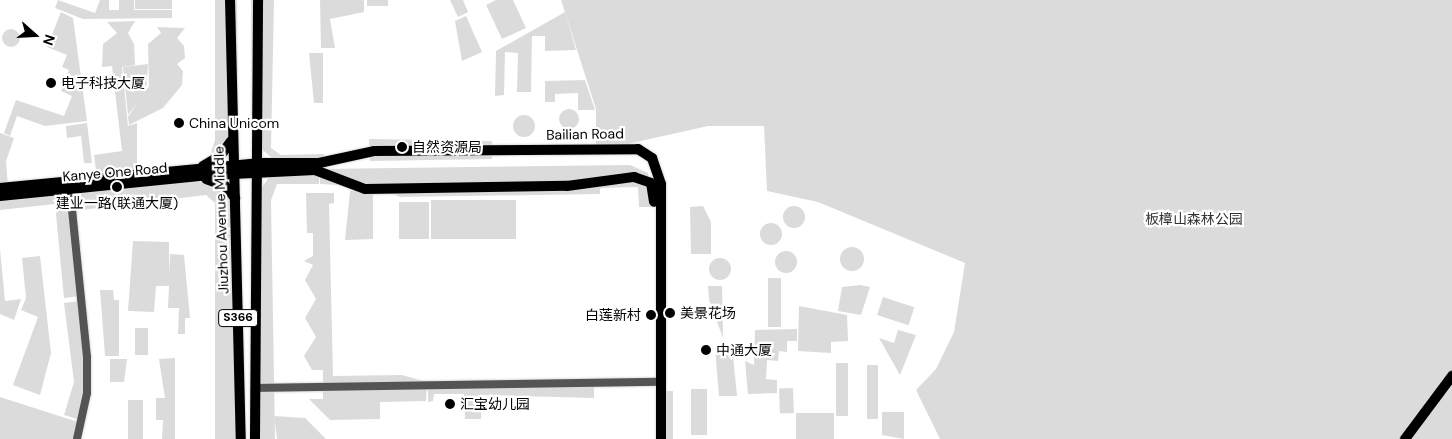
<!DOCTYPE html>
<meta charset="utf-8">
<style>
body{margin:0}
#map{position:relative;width:1452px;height:439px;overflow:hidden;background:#fff;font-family:"DM Sans","Noto Sans SC",sans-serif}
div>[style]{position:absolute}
.green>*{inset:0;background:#dbdbdb;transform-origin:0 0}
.round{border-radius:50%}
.roads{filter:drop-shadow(0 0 1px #dbdbdb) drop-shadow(0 0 1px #dbdbdb)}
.minor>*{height:8px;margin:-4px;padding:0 4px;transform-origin:4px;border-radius:4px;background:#545454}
.major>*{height:10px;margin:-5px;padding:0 5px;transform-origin:5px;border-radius:5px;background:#000}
.dots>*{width:14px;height:14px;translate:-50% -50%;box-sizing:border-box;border:2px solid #fff;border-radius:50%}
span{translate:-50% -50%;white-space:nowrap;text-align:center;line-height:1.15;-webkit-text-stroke:4.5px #fff;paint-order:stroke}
.shield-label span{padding:1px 4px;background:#fff;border:1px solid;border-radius:4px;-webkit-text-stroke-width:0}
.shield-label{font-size:12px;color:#000;font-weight:700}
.poi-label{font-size:14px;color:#000}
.left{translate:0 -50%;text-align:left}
.right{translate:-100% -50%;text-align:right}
.street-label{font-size:14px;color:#000}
.park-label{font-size:14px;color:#323232}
.north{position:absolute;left:10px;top:10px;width:50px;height:50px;-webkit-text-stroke:4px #fff;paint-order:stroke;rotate:109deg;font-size:14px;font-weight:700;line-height:20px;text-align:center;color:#000}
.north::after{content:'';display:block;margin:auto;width:18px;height:22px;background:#000;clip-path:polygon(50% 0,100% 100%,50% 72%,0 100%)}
</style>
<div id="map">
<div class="green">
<i style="clip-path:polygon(58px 0,95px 13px,100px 0,109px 0,109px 10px,119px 10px,119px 0,134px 0,134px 10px,172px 10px,172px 18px,83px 19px,55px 8px)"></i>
<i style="left:135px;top:0;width:37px;height:9px"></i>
<i style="clip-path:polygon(215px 0,237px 0,238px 123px,227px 147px,209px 159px,215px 140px)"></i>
<i style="clip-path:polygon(251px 0,274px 0,271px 148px,281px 155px,324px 154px,324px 162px,275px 160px,261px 149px,252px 116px)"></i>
<i style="clip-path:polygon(320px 0,364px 0,364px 12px,330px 19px,335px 48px,321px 48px)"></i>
<i style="left:367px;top:0;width:21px;height:6px"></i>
<i style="clip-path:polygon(450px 0,463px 0,468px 12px,458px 17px)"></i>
<i style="clip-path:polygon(496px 0,513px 0,526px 28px,502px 39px,486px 5px)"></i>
<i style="clip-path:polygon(561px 0,1452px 0,1452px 439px,940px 439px,916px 390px,936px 369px,954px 332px,965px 263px,818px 202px,767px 191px,764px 126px,708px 126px,596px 151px,596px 109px)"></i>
<i style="clip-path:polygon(61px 12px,73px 18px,87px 121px,45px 126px,17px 116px,10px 136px,4px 133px,16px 100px,64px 116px,72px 96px,61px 91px,69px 70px,62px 67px,67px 55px,47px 47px)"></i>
<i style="clip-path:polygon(565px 12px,576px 50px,545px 51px,545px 36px,532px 36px,531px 92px,517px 92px,518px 53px,505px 52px,504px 95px,495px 96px,496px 51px)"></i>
<i style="clip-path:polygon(466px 16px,482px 52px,462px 61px,455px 21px)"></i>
<i style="clip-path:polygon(135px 21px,128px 33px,134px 44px,135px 65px,122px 67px,128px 126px,137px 123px,137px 175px,97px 178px,94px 155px,122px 151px,112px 66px,102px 67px,103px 44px,117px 33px,107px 22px)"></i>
<i style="clip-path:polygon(157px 27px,185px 28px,177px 38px,184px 46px,185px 58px,177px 64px,183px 71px,182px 85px,163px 108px,129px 125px,128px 117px,149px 86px,148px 44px,161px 33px)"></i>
<i class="round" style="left:2px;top:29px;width:18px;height:18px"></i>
<i style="clip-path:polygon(309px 53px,323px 53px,323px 103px,314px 103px)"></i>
<i style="clip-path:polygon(148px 64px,146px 92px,128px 115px,123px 67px)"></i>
<i style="clip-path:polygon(585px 80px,595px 110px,578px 110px,578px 93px,555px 94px,555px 102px,545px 102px,545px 81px)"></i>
<i class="round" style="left:559px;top:109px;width:20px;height:20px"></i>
<i class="round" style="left:513px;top:115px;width:22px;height:22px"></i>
<i style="clip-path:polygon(87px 123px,92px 163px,84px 163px,81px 136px,67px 138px,66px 126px)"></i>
<i style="clip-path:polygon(0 133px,14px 138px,6px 161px,8px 187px,0 188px)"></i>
<i style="clip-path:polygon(369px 139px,492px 141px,492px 159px,370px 161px)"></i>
<i style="clip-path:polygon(630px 165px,648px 173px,652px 207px,639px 207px,638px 187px,600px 188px,600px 194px,400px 197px,378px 187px,320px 184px,320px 169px)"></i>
<i style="clip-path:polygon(319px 169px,319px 184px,277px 184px,271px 200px,275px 439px,255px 439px,260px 190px,270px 176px)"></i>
<i style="clip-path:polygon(187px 181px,217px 184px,232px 196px,238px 439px,215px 439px,215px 203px,206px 195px,73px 211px,71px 192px)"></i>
<i style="clip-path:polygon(350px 191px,373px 191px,373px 239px,345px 240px)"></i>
<i style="clip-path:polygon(68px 193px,79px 296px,64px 298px,55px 204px,0 210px,0 199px)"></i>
<i style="clip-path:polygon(306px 193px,334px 193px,334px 203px,329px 204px,333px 376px,402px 375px,427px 382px,426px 401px,380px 402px,380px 419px,330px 420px,309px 399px,323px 399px,323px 370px,312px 370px,304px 356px,316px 337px,305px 318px,316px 299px,305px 280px,313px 265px,304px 261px,313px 256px,313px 233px,307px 233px)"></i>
<i style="left:516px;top:200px;width:39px;height:85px;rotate:90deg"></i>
<i style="left:399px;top:202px;width:30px;height:37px"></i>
<i style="clip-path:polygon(703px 206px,711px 222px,711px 254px,691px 254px,690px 207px)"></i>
<i class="round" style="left:783px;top:206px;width:22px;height:22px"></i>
<i class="round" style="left:760px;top:223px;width:22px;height:22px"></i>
<i style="clip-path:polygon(133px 241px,169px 242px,169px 277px,170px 254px,184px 255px,190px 318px,185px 318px,185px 334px,178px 334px,179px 308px,168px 308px,169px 286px,156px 286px,154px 312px,128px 311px)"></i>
<i class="round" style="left:840px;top:247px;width:24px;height:24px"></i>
<i style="clip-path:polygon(0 249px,5px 301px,21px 299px,14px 320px,0 314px)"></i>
<i class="round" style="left:775px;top:251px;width:22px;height:22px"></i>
<i style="clip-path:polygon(40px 256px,51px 353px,40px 395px,13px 385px,38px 317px,21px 310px,26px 298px,22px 258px)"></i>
<i class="round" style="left:709px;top:258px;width:22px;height:22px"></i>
<i style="left:768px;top:278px;width:13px;height:49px"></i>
<i style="clip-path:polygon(860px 285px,870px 287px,861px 315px,838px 311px,842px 287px)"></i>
<i style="clip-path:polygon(708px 286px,722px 286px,723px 338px,709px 300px)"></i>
<i style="clip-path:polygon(100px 290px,113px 290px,114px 300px,119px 300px,119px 356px,105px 356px)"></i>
<i style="left:883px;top:297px;width:33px;height:19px;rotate:18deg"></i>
<i style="clip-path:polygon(79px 301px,86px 357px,80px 420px,64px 415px,74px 382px,64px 303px)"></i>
<i style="clip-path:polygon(799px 306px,847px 315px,848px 341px,831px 342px,831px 353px,798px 351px)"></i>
<i style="left:135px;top:328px;width:13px;height:27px"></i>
<i style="clip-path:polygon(797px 329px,797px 341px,787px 341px,787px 352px,779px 351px,778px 361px,767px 360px,766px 379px,777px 380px,777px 393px,748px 394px,745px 361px,754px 365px,755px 330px)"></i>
<i style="clip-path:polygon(898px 330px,916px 335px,900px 375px,879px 338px,894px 343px)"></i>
<i style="clip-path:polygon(715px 348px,733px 356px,737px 396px,719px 396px)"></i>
<i style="clip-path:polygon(175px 358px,175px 439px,162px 439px,163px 420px,156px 420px,156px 398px,165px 398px,159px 359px)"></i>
<i style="clip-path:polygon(110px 359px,127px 359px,124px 382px,110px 382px)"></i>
<i style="left:836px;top:363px;width:12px;height:53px"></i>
<i style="left:867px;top:365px;width:11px;height:54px"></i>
<i style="clip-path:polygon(594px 381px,594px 398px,481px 395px,481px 419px,465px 419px,464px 394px,434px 394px,433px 401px,428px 402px,428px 383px)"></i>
<i style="left:793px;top:388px;width:25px;height:14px;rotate:88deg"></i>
<i style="left:691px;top:389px;width:16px;height:46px"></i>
<i style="left:663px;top:391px;width:10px;height:48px"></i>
<i style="clip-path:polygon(0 397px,81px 423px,77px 439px,0 439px)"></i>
<i style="left:128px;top:400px;width:15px;height:39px"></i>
<i style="clip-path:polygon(882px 412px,904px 412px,904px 439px,882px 435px)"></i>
<i style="left:834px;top:413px;width:26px;height:38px;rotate:90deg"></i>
<i style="clip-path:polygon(274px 416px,305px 418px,326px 439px,277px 439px)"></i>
</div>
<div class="roads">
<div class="minor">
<i style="left:70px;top:190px;width:168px;rotate:84.2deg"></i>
<i style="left:87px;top:357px;width:36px;rotate:90deg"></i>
<i style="left:87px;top:393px;width:47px;rotate:102.3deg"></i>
<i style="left:256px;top:388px;width:400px;rotate:-0.9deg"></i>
</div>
<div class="major">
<i style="left:230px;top:0;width:439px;rotate:88.6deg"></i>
<i style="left:203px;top:166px;width:21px;rotate:-31deg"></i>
<i style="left:221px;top:155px;width:17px;rotate:-54deg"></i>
<i style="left:206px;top:179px;width:20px;rotate:20deg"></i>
<i style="left:225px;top:186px;width:16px;rotate:50deg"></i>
<i style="left:0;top:188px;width:259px;rotate:-5.5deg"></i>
<i style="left:258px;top:163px;width:61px"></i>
<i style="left:319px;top:163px;width:56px;rotate:-12.3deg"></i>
<i style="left:374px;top:151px;width:264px;rotate:-0.4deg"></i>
<i style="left:638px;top:149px;width:17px;rotate:33deg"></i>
<i style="left:652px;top:158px;width:28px;rotate:71deg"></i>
<i style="left:661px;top:184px;width:255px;rotate:90deg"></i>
<i style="left:0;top:196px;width:213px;rotate:-5.7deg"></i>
<i style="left:212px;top:175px;width:103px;rotate:-2.8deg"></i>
<i style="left:315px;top:170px;width:53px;rotate:20.8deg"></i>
<i style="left:365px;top:189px;width:202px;rotate:-0.9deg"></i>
<i style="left:567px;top:186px;width:68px;rotate:-7.7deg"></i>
<i style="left:634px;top:177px;width:18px;rotate:19deg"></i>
<i style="left:651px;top:183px;width:19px;rotate:81deg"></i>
<i style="left:255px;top:439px;width:439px;rotate:-89.6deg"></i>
<i style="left:1405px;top:439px;width:79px;rotate:-53.3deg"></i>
</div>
</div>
<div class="dots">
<i style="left:51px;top:83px;background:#000"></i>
<i style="left:179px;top:123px;background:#000"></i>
<i style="left:402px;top:147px;background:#000"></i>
<i style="left:117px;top:187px;background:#000"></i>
<i style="left:670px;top:313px;background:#000"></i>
<i style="left:651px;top:315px;background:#000"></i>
<i style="left:706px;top:350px;background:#000"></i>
<i style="left:450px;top:404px;background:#000"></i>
</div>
<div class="shield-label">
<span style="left:238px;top:318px">S366</span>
</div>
<div class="poi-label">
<span class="left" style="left:61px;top:83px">电子科技大厦</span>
<span class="left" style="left:189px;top:123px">China Unicom</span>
<span class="left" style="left:412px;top:147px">自然资源局</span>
<span style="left:117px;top:203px">建业一路(联通大厦)</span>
<span class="left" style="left:680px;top:313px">美景花场</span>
<span class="right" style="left:641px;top:315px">白莲新村</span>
<span class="left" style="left:716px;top:350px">中通大厦</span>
<span class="left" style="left:460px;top:404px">汇宝幼儿园</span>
</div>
<div class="street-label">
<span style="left:585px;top:134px;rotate:-1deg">Bailian Road</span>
<span style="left:115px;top:172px;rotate:-5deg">Kanye One Road</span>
<span style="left:221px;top:220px;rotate:-92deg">Jiuzhou Avenue Middle</span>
</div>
<div class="park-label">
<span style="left:1194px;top:219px">板樟山森林公园</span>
</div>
<div class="north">N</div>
</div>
